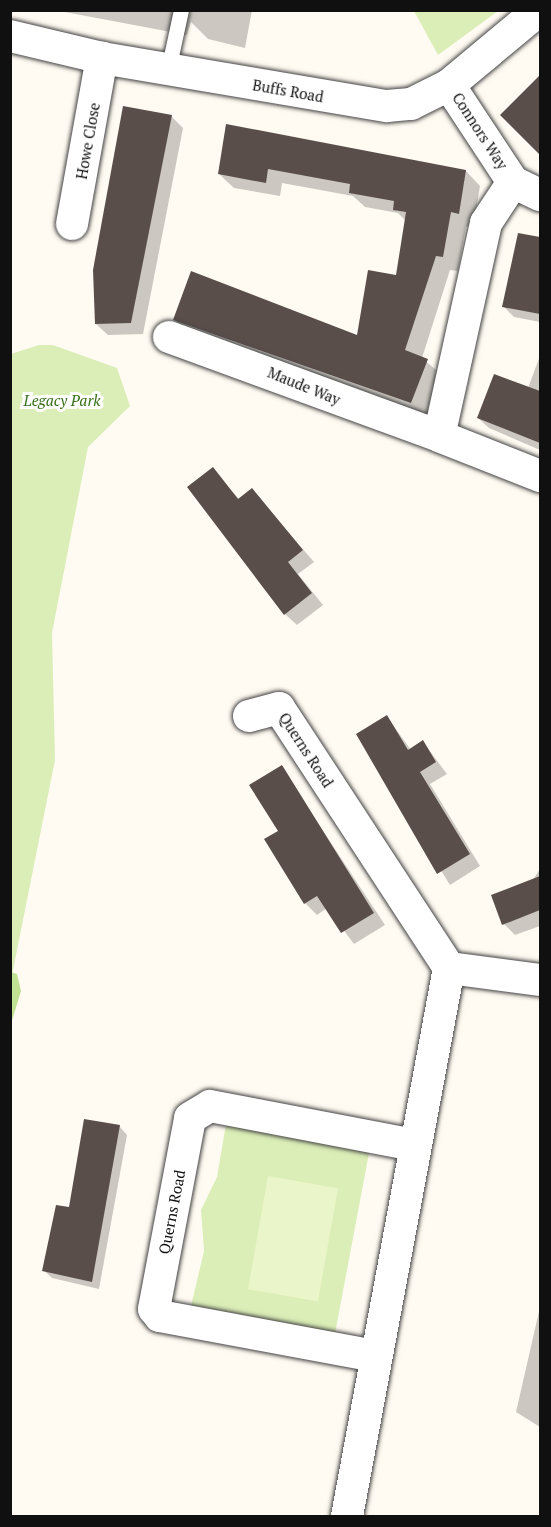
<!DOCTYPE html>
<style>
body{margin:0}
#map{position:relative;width:551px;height:1527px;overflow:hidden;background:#fffbf2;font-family:"PT Serif",serif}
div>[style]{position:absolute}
.green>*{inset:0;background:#dbeeb7}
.forest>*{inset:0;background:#c1e194}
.pitch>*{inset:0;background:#ebf5ca;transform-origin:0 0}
.shadow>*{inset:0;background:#0003}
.building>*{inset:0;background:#5a4e4b}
.roads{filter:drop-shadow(0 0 2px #434343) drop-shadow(0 0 2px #434343)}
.service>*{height:15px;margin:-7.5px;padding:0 7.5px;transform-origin:7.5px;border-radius:7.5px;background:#fff}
.minor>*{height:32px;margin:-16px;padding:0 16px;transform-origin:16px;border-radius:16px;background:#fff}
span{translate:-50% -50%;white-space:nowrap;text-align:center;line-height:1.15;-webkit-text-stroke:6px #fff;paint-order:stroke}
.street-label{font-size:15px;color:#101010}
.park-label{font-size:15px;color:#366f18;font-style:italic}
.frame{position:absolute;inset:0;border:12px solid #101010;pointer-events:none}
</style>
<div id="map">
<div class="green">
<i style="clip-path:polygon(414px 11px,498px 11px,438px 55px)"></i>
<i style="clip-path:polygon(39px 345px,53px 345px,117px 368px,130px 406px,88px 447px,52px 633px,55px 760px,11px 980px,11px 354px)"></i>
<i style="clip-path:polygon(226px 1124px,369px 1153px,334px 1339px,191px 1306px,204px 1251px,201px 1210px,217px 1177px)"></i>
</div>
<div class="forest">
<i style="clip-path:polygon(11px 972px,17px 974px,21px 991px,11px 1024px)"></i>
</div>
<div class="pitch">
<i style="left:268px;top:1176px;width:71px;height:115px;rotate:10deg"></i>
</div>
<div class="shadow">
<i style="clip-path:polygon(54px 10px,252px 10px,245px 48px,208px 39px,191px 22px,187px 35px)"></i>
<i style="clip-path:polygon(540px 76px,540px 153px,502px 115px)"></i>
<i style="clip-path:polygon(171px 116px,183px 128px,143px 334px,108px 335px,96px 324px)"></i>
<i style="clip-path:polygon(227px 126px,466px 171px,480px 186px,473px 228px,466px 226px,458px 271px,450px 270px,422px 358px,442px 375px,426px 417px,189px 334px,174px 319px,358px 337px,397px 277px,406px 221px,398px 213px,365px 207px,353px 196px,282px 183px,280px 196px,234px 188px,219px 174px)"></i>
<i style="clip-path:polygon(519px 235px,540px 239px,540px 322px,514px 317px,504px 307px)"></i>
<i style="clip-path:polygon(540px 356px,540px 450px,489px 428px,478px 418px,528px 388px)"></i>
<i style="clip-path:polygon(212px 469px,240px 500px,252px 490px,314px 562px,298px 574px,323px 605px,297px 625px,285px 614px)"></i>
<i style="clip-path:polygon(387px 717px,411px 750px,423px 742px,447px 774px,430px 784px,480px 866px,450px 885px,358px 735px)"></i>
<i style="clip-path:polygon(281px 767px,385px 925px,354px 944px,327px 908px,317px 915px,305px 903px,280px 831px)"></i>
<i style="clip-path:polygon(540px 869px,540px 926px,515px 935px,504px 924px)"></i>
<i style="clip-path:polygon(119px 1126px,127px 1135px,99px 1289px,52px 1278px,43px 1270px,70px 1209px)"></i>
<i style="clip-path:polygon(540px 1307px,540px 1427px,516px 1412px)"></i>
</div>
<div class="building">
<i style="clip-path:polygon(540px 75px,540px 155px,500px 115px)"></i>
<i style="clip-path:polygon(123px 106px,172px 115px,131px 323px,95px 324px,93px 270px)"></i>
<i style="clip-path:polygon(226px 124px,466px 170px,459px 214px,451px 212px,443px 257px,436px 256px,405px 350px,428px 359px,411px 403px,173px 320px,191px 271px,357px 335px,368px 270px,396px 275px,406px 212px,393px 210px,394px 201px,349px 193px,350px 184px,268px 169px,266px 183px,218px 174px)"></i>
<i style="clip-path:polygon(518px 233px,540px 237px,540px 314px,502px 307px)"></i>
<i style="clip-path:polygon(494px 374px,540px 391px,540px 443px,477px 418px)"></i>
<i style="clip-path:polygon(213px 467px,238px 499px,252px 488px,303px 550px,288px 562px,312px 593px,284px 615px,187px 487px)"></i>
<i style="clip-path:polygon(387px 715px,408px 750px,423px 740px,436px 762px,420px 772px,470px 854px,437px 874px,356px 734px)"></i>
<i style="clip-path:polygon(282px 765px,374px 913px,341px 933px,317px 896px,304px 904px,264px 839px,278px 831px,249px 785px)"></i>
<i style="clip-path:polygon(540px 876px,540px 910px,502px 925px,491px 895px)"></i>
<i style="clip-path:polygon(84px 1119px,120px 1125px,92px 1282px,42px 1271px,56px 1205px,69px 1207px)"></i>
</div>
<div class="roads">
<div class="service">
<i style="left:168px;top:70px;width:61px;rotate:-77.8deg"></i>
</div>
<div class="minor">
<i style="left:10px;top:36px;width:95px;rotate:13.4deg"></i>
<i style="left:102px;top:58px;width:289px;rotate:9.6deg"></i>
<i style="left:387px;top:106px;width:24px;rotate:-5deg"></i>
<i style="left:411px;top:104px;width:42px;rotate:-26.6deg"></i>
<i style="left:449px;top:85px;width:117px;rotate:-39.8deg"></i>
<i style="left:449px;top:85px;width:116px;rotate:56.6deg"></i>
<i style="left:513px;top:182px;width:30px;rotate:26deg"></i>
<i style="left:513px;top:182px;width:49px;rotate:123.4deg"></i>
<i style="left:486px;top:223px;width:218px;rotate:102.4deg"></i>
<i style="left:439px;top:436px;width:109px;rotate:21.6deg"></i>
<i style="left:72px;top:224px;width:169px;rotate:-79.8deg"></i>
<i style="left:169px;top:337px;width:288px;rotate:20.1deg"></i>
<i style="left:249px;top:716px;width:31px;rotate:-15deg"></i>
<i style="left:279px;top:708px;width:311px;rotate:56.8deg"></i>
<i style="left:449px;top:968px;width:557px;rotate:100.54deg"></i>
<i style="left:449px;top:968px;width:92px;rotate:7.5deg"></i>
<i style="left:375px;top:1356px;width:219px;rotate:-169.5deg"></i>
<i style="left:160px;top:1316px;width:9px;rotate:-131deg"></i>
<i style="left:154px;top:1309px;width:194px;rotate:-79.3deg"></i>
<i style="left:190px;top:1118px;width:23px;rotate:-31deg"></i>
<i style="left:210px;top:1106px;width:209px;rotate:10.8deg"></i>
</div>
</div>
<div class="street-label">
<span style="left:288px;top:91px;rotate:10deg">Buffs Road</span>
<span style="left:480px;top:131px;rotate:57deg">Connors Way</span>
<span style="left:88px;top:141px;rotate:-80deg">Howe Close</span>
<span style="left:304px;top:386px;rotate:22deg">Maude Way</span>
<span style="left:306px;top:750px;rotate:57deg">Querns Road</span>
<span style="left:172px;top:1212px;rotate:-79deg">Querns Road</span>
</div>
<div class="park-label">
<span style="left:62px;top:401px">Legacy Park</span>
</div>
<div class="frame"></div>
</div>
